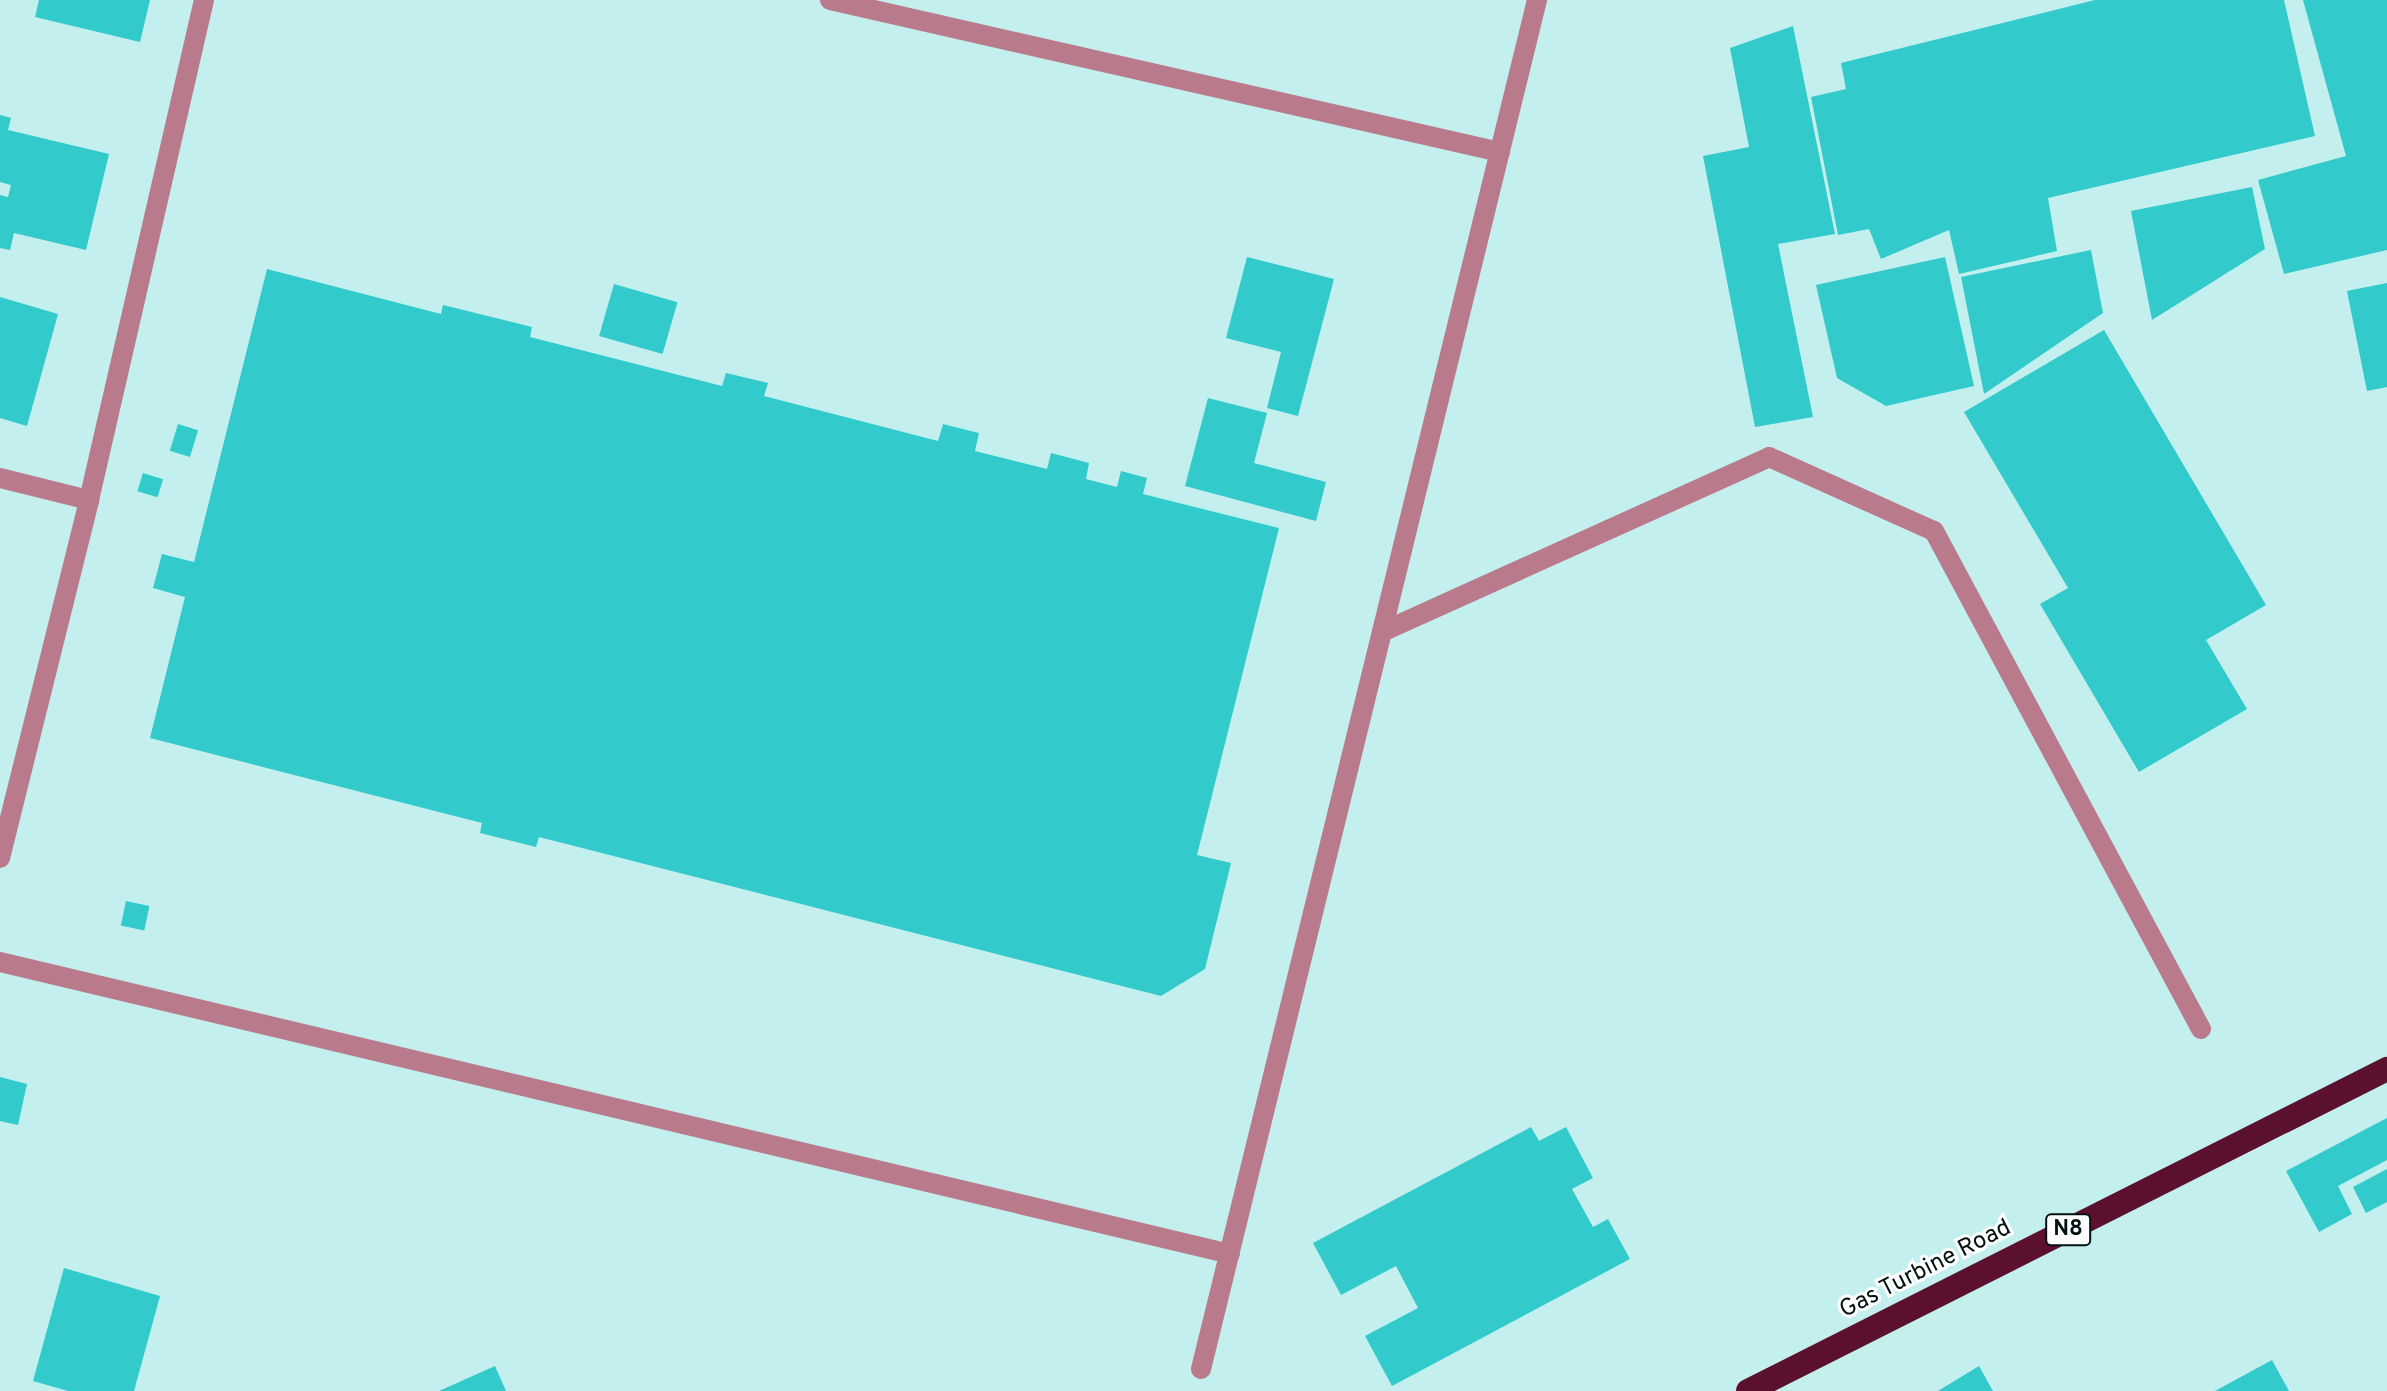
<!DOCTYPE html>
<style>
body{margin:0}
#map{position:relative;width:2387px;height:1391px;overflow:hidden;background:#c3efee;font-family:Overpass,sans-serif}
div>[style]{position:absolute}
.building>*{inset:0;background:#32cacb;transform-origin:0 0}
.street>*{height:20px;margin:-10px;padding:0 10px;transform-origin:10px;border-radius:10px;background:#b97a8b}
.highway>*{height:24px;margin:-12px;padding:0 12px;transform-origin:12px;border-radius:12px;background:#5b102e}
span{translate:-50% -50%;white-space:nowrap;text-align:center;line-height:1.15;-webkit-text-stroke:6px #fff;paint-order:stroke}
.shield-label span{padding:2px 6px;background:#fff;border:2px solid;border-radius:6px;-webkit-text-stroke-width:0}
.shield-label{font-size:22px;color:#031212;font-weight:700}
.street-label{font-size:24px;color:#031212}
</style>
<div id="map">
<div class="building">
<i style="clip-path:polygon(39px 0,150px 0,140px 42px,35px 17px)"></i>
<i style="clip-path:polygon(2095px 0,2284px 0,2315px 136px,2048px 198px,2057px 251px,1959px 274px,1949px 230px,1881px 259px,1869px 229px,1838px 235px,1811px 97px,1846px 89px,1841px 63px)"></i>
<i style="clip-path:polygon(2303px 0,2387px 0,2387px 250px,2284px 274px,2258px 180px,2346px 156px)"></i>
<i style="clip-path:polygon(1793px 26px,1835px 234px,1778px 244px,1813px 417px,1755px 427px,1703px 156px,1749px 147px,1730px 48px)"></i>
<i style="clip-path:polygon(0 115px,11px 118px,8px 130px,109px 154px,86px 250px,14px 233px,10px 250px,0 248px,0 195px,8px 197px,11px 185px,0 182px)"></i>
<i style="clip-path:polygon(2252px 187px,2265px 249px,2152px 320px,2131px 211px)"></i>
<i style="clip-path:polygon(2091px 250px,2103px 313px,1984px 394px,1961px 277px)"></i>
<i style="clip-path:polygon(1247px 257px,1334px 279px,1298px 416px,1267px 408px,1281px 352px,1226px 338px)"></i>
<i style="clip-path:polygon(1945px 257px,1974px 386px,1886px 406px,1837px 378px,1816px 285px)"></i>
<i style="clip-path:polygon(267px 269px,441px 314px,443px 305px,532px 327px,530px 337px,722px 386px,726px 373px,768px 383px,764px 396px,938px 441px,943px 424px,979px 433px,975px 451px,1047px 469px,1051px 453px,1089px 463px,1086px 479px,1117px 487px,1121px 471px,1147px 478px,1143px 494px,1279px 528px,1197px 855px,1231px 863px,1205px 969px,1161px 996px,539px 837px,536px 847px,480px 833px,482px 823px,150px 738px,185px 597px,153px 588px,162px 554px,194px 562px)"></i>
<i style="clip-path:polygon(2387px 283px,2387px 387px,2367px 391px,2347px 291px)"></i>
<i style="left:614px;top:284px;width:66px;height:54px;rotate:16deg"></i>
<i style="clip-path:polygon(0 297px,58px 314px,27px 426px,0 418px)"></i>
<i style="clip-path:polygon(2104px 330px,2266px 605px,2206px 640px,2247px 709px,2139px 772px,2040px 604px,2068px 588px,1964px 412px)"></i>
<i style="clip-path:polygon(1208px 398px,1267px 413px,1254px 463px,1326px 482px,1316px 521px,1185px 486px)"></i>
<i style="left:178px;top:424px;width:21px;height:28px;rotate:17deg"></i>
<i style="left:143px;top:473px;width:21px;height:19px;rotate:17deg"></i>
<i style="left:126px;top:901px;width:24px;height:25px;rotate:12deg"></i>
<i style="clip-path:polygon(0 1077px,27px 1084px,18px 1125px,0 1121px)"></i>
<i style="clip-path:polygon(2387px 1118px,2387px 1160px,2338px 1186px,2352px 1214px,2319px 1232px,2286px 1171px)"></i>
<i style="clip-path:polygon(1531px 1127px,1539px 1141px,1566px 1127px,1593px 1178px,1572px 1189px,1593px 1227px,1608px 1219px,1630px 1259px,1392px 1386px,1365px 1336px,1418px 1308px,1396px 1266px,1341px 1295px,1313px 1243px)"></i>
<i style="clip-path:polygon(2387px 1169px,2387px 1202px,2366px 1213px,2353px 1187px)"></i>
<i style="clip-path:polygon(64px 1268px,160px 1296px,134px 1391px,68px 1391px,33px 1381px)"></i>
<i style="clip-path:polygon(2272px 1360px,2289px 1391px,2215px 1391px)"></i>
<i style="clip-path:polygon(495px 1366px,506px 1391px,439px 1391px)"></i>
<i style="clip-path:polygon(1979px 1366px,1993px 1391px,1938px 1391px)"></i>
</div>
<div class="street">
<i style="left:830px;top:0;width:687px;rotate:12.78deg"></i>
<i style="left:0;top:478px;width:92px;rotate:13.9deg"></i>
<i style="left:89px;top:500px;width:513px;rotate:-77.05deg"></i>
<i style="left:1382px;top:632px;width:425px;rotate:-24.3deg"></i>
<i style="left:1769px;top:457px;width:181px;rotate:24.2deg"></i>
<i style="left:1934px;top:531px;width:565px;rotate:61.8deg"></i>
<i style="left:0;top:858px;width:369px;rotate:-76deg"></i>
<i style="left:0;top:962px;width:1264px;rotate:13.35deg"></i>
<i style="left:1201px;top:1369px;width:1410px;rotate:-76.21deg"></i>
</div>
<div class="highway">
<i style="left:1748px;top:1391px;width:716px;rotate:-26.74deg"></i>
</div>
<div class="shield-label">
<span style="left:2068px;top:1230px">N8</span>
</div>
<div class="street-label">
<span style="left:1926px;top:1270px;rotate:-27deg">Gas Turbine Road</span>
</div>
</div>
